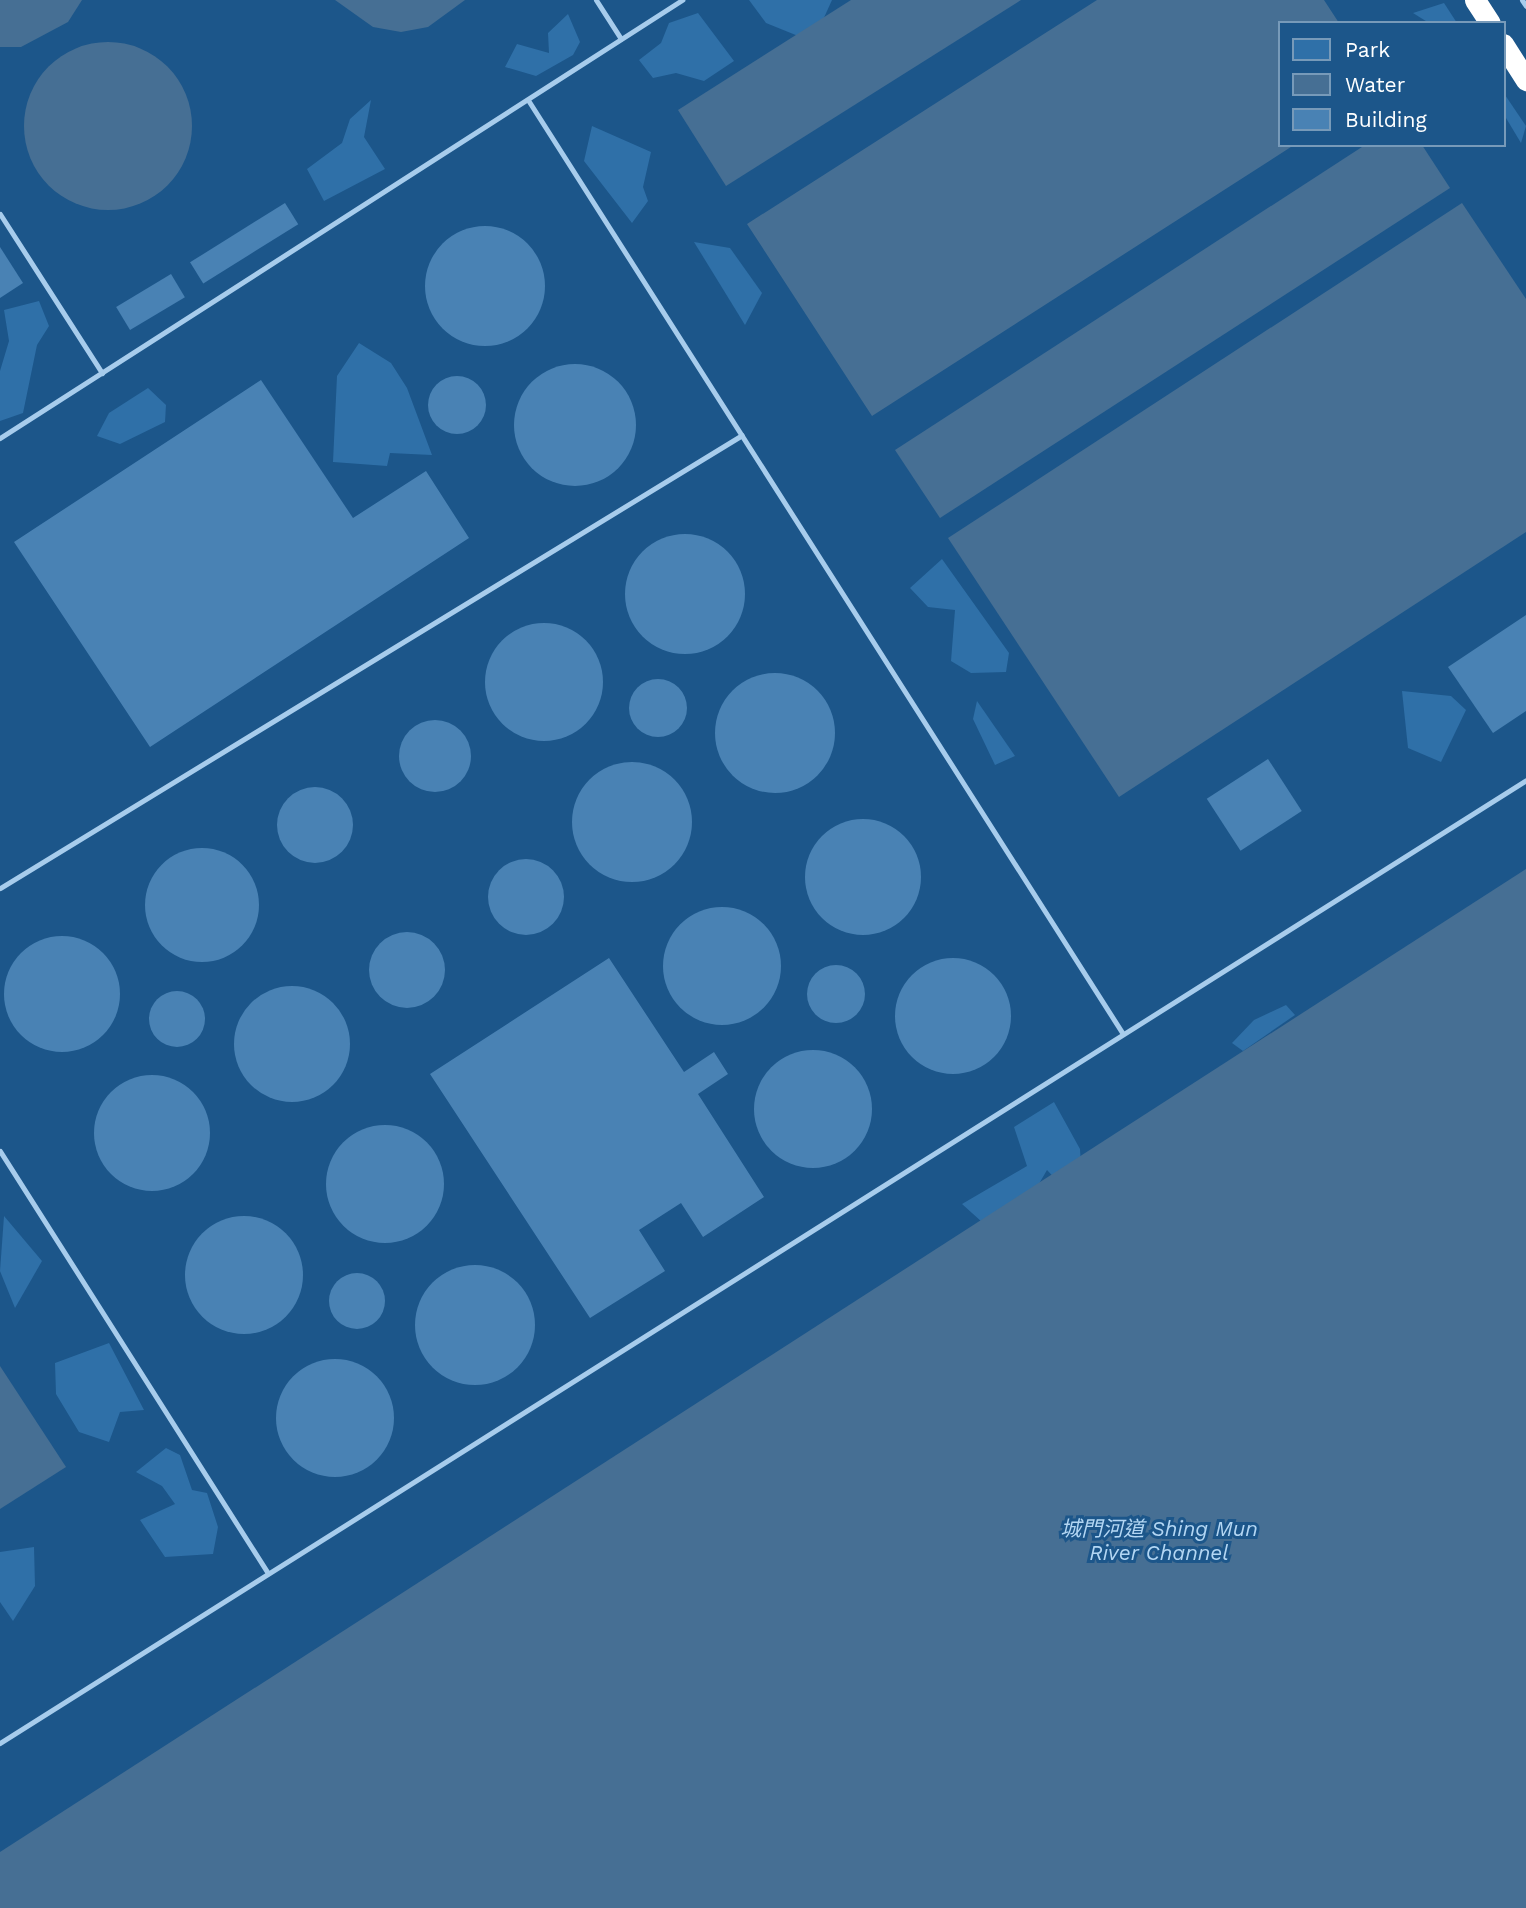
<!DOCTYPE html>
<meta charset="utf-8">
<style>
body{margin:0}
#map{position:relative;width:1526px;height:1908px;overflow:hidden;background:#1c568a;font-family:"Work Sans","Noto Sans TC",sans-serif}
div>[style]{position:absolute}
.green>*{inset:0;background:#2f70a8}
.water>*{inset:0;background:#466f94}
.round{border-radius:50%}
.building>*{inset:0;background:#4982b4;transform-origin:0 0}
.service>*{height:5px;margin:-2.5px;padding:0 2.5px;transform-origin:2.5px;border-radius:2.5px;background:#a7ccec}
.motorway>*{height:21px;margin:-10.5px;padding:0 10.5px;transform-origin:10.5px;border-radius:10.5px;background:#fff}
span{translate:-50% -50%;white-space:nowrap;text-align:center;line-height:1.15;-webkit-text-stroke:6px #1c568a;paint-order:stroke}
.water-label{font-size:21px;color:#b3d6f3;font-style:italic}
.legend{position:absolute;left:1278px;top:21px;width:228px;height:126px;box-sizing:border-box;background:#1c568a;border:2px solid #779ab9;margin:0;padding:9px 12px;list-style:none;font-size:21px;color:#fff}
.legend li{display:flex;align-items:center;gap:14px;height:35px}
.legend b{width:35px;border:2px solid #779ab9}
</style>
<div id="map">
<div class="green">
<i style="clip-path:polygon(749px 0,832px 0,813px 42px,766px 23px)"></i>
<i style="clip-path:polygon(1444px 3px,1457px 23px,1429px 23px,1413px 13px)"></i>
<i style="clip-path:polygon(698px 13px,734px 61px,704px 81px,676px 73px,653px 78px,639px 60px,661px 43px,669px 23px)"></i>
<i style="clip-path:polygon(568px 14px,580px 42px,573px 55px,536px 76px,505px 67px,517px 44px,549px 53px,548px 33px)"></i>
<i style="clip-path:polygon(1503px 92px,1526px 126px,1521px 143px,1503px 113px)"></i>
<i style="clip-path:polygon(371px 100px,364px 137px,385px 169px,324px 201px,307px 169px,342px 143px,350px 119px)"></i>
<i style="clip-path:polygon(592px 126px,651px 152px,643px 187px,648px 201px,632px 223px,584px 161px)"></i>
<i style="clip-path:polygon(694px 242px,730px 248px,762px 293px,745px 325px)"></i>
<i style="clip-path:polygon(39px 301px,49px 326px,37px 345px,23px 413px,0 421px,0 371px,9px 341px,4px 310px)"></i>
<i style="clip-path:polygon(359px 343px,391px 363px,407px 388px,432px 455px,390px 453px,387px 466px,333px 462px,337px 376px)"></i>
<i style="clip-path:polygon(148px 388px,166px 405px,165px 422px,120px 444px,97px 436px,109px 413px)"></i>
<i style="clip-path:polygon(942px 559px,1009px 653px,1006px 672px,971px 673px,951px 661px,955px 610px,928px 607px,910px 588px)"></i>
<i style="clip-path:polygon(1402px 691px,1451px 696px,1466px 710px,1441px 762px,1408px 748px)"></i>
<i style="clip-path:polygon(977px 701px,1015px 756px,995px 765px,973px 719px)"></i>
<i style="clip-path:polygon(1286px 1005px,1295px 1015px,1243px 1051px,1232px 1043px,1254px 1020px)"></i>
<i style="clip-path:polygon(1054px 1102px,1080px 1149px,1082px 1180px,1065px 1189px,1047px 1170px,1018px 1220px,992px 1231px,962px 1204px,1027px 1166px,1014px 1127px)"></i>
<i style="clip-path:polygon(4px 1216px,42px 1261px,15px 1308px,0 1271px)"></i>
<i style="clip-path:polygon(109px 1343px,144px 1410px,120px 1412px,109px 1442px,79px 1432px,56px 1394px,55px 1363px)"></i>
<i style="clip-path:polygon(166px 1448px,180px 1455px,192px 1490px,207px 1493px,218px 1527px,213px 1554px,165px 1557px,140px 1520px,175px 1504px,162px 1486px,136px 1472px)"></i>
<i style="clip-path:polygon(34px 1547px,35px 1586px,13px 1621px,0 1602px,0 1552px)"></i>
</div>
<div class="water">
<i style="clip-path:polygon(0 0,82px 0,68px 22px,21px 47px,0 47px)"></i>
<i style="clip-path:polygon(335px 0,465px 0,428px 27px,401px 32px,373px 27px)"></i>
<i style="clip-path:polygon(851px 0,1021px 0,726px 186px,678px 110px)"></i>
<i style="clip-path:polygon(1097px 0,1324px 0,1339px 23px,1279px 23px,1279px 145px,1294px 145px,872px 416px,747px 224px)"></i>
<i class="round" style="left:24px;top:42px;width:168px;height:168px"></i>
<i style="clip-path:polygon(1365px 145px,1422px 145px,1450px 188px,940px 518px,895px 450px)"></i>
<i style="clip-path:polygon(1462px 203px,1526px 299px,1526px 532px,1119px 797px,948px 538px)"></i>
<i style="clip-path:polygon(1526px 869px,1526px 1908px,0 1908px,0 1852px)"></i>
<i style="clip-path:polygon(0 1366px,66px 1467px,0 1509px)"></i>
</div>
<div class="building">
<i style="left:285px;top:203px;width:25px;height:112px;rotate:58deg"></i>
<i class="round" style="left:425px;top:226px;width:120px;height:120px"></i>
<i style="clip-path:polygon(0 247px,23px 283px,0 298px)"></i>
<i style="left:171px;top:274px;width:27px;height:64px;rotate:59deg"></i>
<i class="round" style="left:514px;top:364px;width:122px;height:122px"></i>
<i class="round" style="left:428px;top:376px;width:58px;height:58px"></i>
<i style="clip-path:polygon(261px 380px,353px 518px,426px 471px,469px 538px,150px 747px,14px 542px)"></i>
<i class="round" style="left:625px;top:534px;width:120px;height:120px"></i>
<i style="clip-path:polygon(1526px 615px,1526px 711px,1493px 733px,1448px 667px)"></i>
<i class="round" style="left:485px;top:623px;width:118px;height:118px"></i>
<i class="round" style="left:715px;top:673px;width:120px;height:120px"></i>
<i class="round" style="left:629px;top:679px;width:58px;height:58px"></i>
<i class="round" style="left:399px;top:720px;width:72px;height:72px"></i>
<i style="left:1268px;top:759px;width:62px;height:73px;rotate:57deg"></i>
<i class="round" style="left:572px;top:762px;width:120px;height:120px"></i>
<i class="round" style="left:277px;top:787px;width:76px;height:76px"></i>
<i class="round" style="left:805px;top:819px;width:116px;height:116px"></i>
<i class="round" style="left:145px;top:848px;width:114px;height:114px"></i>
<i class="round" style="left:488px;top:859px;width:76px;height:76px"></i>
<i class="round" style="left:663px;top:907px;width:118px;height:118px"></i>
<i class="round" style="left:369px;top:932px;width:76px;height:76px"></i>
<i class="round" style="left:4px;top:936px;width:116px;height:116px"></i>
<i class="round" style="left:895px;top:958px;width:116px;height:116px"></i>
<i style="clip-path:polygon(609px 958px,684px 1072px,714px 1052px,728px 1074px,698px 1094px,764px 1197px,703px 1237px,681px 1203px,639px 1230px,665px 1271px,590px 1318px,430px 1074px)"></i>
<i class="round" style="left:807px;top:965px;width:58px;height:58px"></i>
<i class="round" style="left:234px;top:986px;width:116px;height:116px"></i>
<i class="round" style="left:149px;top:991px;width:56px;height:56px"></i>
<i class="round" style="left:754px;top:1050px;width:118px;height:118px"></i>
<i class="round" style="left:94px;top:1075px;width:116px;height:116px"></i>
<i class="round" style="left:326px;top:1125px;width:118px;height:118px"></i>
<i class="round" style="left:185px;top:1216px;width:118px;height:118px"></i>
<i class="round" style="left:415px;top:1265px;width:120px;height:120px"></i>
<i class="round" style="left:329px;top:1273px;width:56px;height:56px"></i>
<i class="round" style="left:276px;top:1359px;width:118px;height:118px"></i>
</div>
<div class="service">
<i style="left:596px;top:0;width:46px;rotate:57.3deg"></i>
<i style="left:1522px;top:0;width:7px;rotate:56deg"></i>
<i style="left:528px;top:100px;width:1107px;rotate:57.5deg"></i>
<i style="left:0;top:214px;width:189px;rotate:57.3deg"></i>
<i style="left:0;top:438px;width:811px;rotate:-32.71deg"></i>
<i style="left:0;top:888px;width:869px;rotate:-31.4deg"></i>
<i style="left:0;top:1151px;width:500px;rotate:57.6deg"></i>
<i style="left:0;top:1743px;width:1804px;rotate:-32.25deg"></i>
</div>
<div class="motorway">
<i style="left:1475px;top:0;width:27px;rotate:57deg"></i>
<i style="left:1503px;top:44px;width:43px;rotate:57.4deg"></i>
</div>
<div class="water-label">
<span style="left:1159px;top:1541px">城門河道 Shing Mun<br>River Channel</span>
</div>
<ul class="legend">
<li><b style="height:19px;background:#2f70a8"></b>Park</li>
<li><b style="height:19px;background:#466f94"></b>Water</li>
<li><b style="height:19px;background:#4982b4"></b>Building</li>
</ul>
</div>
